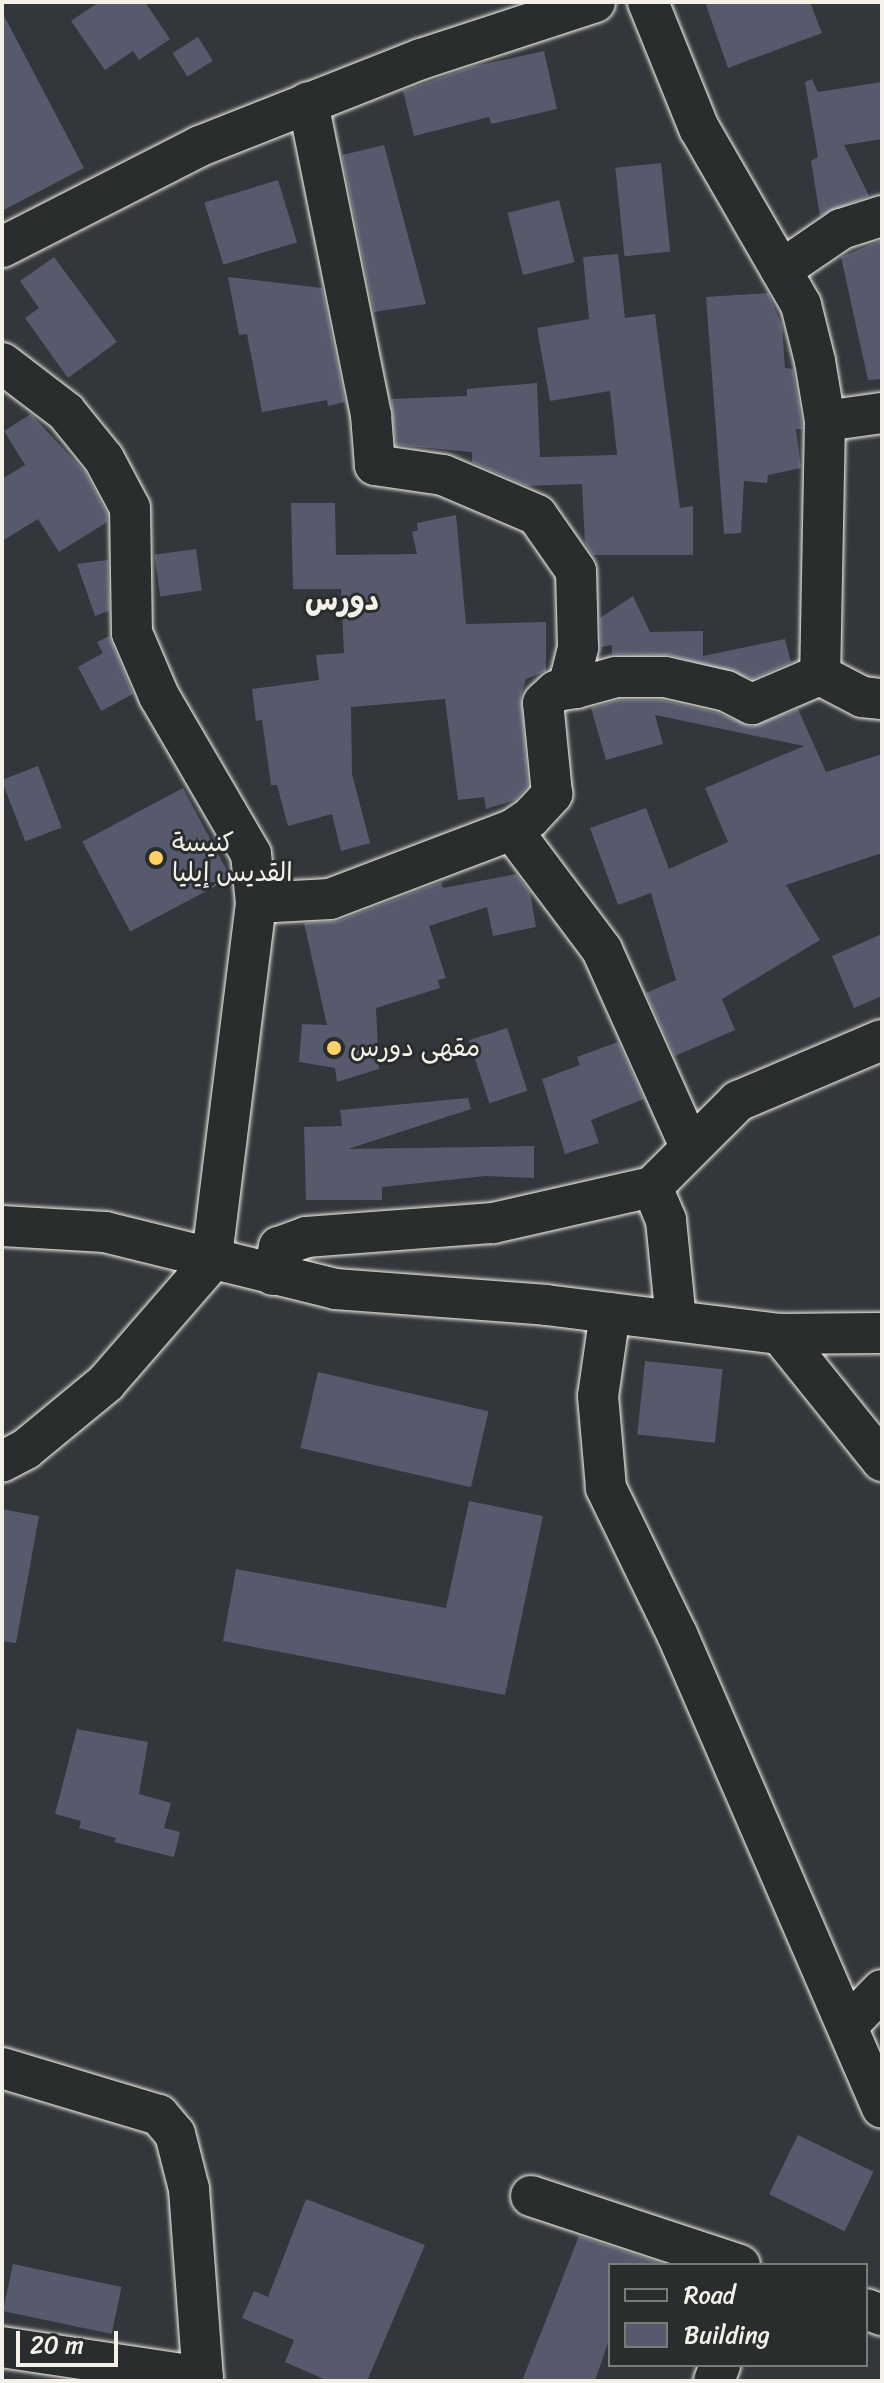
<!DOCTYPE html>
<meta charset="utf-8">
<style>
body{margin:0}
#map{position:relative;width:884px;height:2383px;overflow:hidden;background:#33363a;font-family:Sriracha,"Playpen Sans Arabic",sans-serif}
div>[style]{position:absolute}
.building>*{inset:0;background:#565a6c;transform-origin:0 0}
.roads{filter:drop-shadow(0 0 2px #f4f1e8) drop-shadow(0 0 2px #f4f1e8)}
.minor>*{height:40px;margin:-20px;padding:0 20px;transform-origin:20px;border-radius:20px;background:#2a2d2e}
.dots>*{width:22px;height:22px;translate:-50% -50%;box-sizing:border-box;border:4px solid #2a2d2e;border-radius:50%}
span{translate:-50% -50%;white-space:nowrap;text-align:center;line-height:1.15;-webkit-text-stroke:6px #2a2d2e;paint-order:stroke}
.poi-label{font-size:26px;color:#f4f1e8}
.left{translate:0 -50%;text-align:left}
.quarter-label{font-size:30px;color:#f4f1e8;font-weight:700}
.frame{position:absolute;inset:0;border:4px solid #f4f1e8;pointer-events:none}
.legend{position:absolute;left:608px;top:2263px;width:260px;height:104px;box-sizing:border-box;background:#2a2d2e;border:2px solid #7b7b78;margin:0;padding:10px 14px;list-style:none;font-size:24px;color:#f4f1e8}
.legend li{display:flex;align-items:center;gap:16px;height:40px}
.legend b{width:40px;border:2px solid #7b7b78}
.scale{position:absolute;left:16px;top:2331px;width:102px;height:36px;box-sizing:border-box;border:4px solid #f4f1e8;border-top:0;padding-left:10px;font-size:24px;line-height:28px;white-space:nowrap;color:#f4f1e8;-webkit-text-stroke:6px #2a2d2e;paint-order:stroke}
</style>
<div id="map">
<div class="building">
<i style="clip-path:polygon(99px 2px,145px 2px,170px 39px,139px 60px,133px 51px,105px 70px,71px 21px)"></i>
<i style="clip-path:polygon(705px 2px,810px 2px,822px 33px,728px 68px)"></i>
<i style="clip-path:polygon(2px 12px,84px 168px,2px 211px)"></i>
<i style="left:198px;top:37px;width:28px;height:30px;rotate:58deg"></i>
<i style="clip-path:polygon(544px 51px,557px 109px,491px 124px,489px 117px,414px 136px,403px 91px,471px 67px)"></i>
<i style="clip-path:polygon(812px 79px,818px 92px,882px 82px,882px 139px,844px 145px,869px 196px,820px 216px,811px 161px,818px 157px,805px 82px)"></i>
<i style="clip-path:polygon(384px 145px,426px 304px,374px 312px,342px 155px)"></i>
<i style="left:661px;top:163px;width:89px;height:46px;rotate:84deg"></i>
<i style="left:278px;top:180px;width:65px;height:77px;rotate:73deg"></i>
<i style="left:559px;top:200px;width:64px;height:53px;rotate:76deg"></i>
<i style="clip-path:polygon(882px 240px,882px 379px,868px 380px,841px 257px)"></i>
<i style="clip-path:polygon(618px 254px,625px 318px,655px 314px,680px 508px,693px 506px,693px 555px,593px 555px,585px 543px,582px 484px,527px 486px,472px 462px,472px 452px,396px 445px,391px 399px,467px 396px,467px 389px,537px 383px,540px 457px,617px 455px,610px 391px,550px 401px,537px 328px,589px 319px,583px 257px)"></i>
<i style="clip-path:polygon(54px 257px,117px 342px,68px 378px,25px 318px,39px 308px,20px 281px)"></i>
<i style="clip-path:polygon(228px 277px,322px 288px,345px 402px,328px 406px,327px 400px,262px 412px,247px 334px,239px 335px)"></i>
<i style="clip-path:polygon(768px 293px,782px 325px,785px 368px,793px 369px,802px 423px,802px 429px,796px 429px,801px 468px,768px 475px,767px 483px,744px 481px,741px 533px,724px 534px,706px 297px)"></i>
<i style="clip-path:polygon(31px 414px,85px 472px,107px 514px,107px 522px,59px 552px,38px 519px,2px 541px,2px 479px,25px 465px,4px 431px)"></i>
<i style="clip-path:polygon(291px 503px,335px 503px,336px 555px,417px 554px,412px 532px,418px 530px,417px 523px,456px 515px,466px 624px,546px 622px,546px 671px,526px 679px,521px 696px,528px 786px,515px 800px,486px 809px,484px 797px,458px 800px,445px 699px,351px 707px,352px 774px,370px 843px,341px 851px,332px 814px,288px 826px,277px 785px,271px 785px,262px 720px,256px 721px,252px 689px,319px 680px,316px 655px,344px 653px,341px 589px,293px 589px)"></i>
<i style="left:196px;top:549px;width:42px;height:42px;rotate:82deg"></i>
<i style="clip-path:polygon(108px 560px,109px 611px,95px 616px,77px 564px)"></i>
<i style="clip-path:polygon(633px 596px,650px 632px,703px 631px,703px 656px,785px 639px,791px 662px,753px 679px,670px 655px,612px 654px,612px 645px,601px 647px,600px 618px)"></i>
<i style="clip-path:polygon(109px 636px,133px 694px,101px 711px,78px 667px,103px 653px,97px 642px)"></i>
<i style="clip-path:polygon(619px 700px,662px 700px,718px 713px,751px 727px,798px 709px,826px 772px,882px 754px,882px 853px,786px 885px,820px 940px,722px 999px,735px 1030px,675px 1056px,646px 993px,676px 980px,651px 893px,618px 905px,590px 828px,646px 808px,669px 869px,728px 842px,705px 788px,804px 746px,655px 715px,663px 744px,606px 760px,591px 708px)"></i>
<i style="left:38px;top:766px;width:66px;height:39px;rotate:69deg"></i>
<i style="left:183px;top:788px;width:102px;height:114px;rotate:62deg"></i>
<i style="clip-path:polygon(516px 874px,530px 892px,536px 927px,493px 936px,487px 907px,429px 926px,446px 978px,438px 980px,440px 988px,376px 1008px,379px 1069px,337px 1082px,335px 1068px,299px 1062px,302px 1024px,327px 1025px,304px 923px,338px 921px,441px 882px,443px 888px)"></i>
<i style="clip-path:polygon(882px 934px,882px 996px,854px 1008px,832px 956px)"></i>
<i style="left:507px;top:1028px;width:66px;height:40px;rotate:72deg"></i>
<i style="clip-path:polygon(618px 1042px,644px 1099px,591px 1120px,599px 1143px,565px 1154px,542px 1079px,580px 1065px,577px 1057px)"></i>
<i style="clip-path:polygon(468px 1098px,471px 1109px,348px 1149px,534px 1146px,534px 1178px,486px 1176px,382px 1187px,382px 1200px,306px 1200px,304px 1127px,342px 1126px,340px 1110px)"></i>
<i style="left:645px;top:1361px;width:78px;height:74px;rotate:6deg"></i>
<i style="left:318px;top:1372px;width:175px;height:78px;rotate:13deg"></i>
<i style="clip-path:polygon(469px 1501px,543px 1516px,505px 1695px,223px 1641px,236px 1569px,446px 1608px)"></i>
<i style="clip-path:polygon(2px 1509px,39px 1516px,16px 1643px,2px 1641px)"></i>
<i style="clip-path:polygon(77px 1729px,148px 1742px,139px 1794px,171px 1803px,164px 1828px,180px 1832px,174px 1857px,114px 1842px,116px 1838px,79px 1828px,81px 1821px,55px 1814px)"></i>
<i style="left:798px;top:2135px;width:84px;height:66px;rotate:26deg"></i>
<i style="clip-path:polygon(306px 2199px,425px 2245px,367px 2381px,328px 2381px,285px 2362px,294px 2340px,242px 2318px,254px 2291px,268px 2297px)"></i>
<i style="clip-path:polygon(579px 2236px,667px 2265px,610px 2265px,610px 2337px,595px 2381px,522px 2381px)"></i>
<i style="left:13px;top:2264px;width:111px;height:48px;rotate:12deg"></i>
</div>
<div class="roads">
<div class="minor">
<i style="left:648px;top:2px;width:136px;rotate:68deg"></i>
<i style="left:699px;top:128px;width:204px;rotate:60deg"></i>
<i style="left:801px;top:305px;width:58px;rotate:76deg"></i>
<i style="left:815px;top:361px;width:61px;rotate:80.5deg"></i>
<i style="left:825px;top:421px;width:254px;rotate:91.1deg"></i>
<i style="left:2px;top:247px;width:222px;rotate:-27deg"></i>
<i style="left:200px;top:146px;width:238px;rotate:-21.5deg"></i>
<i style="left:421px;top:59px;width:183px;rotate:-18.1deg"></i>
<i style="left:781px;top:270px;width:73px;rotate:-34.3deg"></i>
<i style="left:841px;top:229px;width:43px;rotate:-17.6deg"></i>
<i style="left:2px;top:363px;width:81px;rotate:37.4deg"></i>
<i style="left:66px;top:412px;width:60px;rotate:51deg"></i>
<i style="left:104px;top:459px;width:55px;rotate:62deg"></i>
<i style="left:130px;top:508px;width:125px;rotate:89.1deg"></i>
<i style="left:132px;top:633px;width:69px;rotate:66.8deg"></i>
<i style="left:159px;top:696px;width:183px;rotate:59.8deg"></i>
<i style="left:251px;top:854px;width:49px;rotate:84.2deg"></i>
<i style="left:256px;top:903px;width:362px;rotate:97.1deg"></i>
<i style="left:211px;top:1262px;width:160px;rotate:131deg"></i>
<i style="left:106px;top:1383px;width:104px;rotate:140.5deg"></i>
<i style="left:26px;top:1449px;width:27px;rotate:152deg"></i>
<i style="left:825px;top:421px;width:58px;rotate:-8deg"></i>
<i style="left:820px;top:675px;width:47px;rotate:27.6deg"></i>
<i style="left:862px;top:697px;width:20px;rotate:6deg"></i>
<i style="left:576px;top:688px;width:41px;rotate:-15.4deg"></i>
<i style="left:616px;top:677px;width:49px"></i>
<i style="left:665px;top:677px;width:63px;rotate:12.9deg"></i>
<i style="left:726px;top:691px;width:29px;rotate:27deg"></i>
<i style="left:752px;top:704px;width:74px;rotate:-23.1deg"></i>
<i style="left:512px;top:830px;width:150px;rotate:53.1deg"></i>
<i style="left:602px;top:950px;width:216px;rotate:65.9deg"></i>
<i style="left:256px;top:903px;width:74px;rotate:-3.1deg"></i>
<i style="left:330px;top:899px;width:195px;rotate:-20.8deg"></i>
<i style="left:512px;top:830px;width:22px;rotate:-34deg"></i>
<i style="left:530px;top:818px;width:33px;rotate:-47deg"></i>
<i style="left:552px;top:794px;width:91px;rotate:-95.6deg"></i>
<i style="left:543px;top:703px;width:18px;rotate:-43deg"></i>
<i style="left:556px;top:691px;width:20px;rotate:-9deg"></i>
<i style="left:576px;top:688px;width:13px;rotate:-113deg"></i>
<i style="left:571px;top:676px;width:30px;rotate:-76deg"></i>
<i style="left:578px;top:647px;width:76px;rotate:-91.5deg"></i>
<i style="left:576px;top:571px;width:68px;rotate:-124.9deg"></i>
<i style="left:537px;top:515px;width:102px;rotate:-156.9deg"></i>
<i style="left:443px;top:475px;width:69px;rotate:-171.6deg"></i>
<i style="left:375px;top:465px;width:50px;rotate:-94.6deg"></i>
<i style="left:371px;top:415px;width:319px;rotate:-101.4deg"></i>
<i style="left:652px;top:1187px;width:36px;rotate:67deg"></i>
<i style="left:666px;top:1220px;width:101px;rotate:84.3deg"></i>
<i style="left:2px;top:1226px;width:103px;rotate:3.3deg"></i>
<i style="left:105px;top:1232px;width:237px;rotate:13.9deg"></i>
<i style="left:335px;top:1289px;width:212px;rotate:4.3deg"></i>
<i style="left:546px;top:1305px;width:236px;rotate:7.1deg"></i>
<i style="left:780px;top:1334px;width:102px;rotate:-0.6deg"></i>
<i style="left:273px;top:1275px;width:29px;rotate:-78deg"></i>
<i style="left:279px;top:1247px;width:29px;rotate:-20deg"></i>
<i style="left:306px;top:1237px;width:188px;rotate:-4.3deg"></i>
<i style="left:493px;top:1223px;width:163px;rotate:-12.8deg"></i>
<i style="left:652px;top:1187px;width:122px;rotate:-45deg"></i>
<i style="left:738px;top:1101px;width:156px;rotate:-23deg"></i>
<i style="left:610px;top:1313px;width:84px;rotate:98.2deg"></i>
<i style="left:598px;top:1396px;width:92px;rotate:85deg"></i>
<i style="left:606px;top:1488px;width:162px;rotate:64.1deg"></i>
<i style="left:677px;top:1634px;width:516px;rotate:66.61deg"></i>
<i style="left:780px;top:1334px;width:163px;rotate:51.2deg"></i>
<i style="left:850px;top:2023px;width:46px;rotate:-45.9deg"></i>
<i style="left:2px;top:2068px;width:164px;rotate:16.7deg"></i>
<i style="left:159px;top:2115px;width:25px;rotate:50deg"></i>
<i style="left:175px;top:2134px;width:57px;rotate:75.7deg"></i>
<i style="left:189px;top:2189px;width:193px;rotate:85.8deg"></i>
<i style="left:531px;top:2196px;width:220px;rotate:18.3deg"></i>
<i style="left:866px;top:2309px;width:17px;rotate:21deg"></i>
<i style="left:2px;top:2347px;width:203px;rotate:8.5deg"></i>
<i style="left:714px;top:2381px;width:17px;rotate:-69deg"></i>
</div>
</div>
<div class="dots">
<i style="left:156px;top:858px;background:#ffd166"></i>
<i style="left:334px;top:1048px;background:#ffd166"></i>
</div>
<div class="poi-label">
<span class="left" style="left:172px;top:858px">كنيسة<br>القديس إيليا</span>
<span class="left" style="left:350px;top:1048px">مقهى دورس</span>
</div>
<div class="quarter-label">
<span style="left:342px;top:600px">دورس</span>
</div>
<div class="frame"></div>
<ul class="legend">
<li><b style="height:10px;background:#2a2d2e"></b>Road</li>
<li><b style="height:22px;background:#565a6c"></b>Building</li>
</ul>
<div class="scale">20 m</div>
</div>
